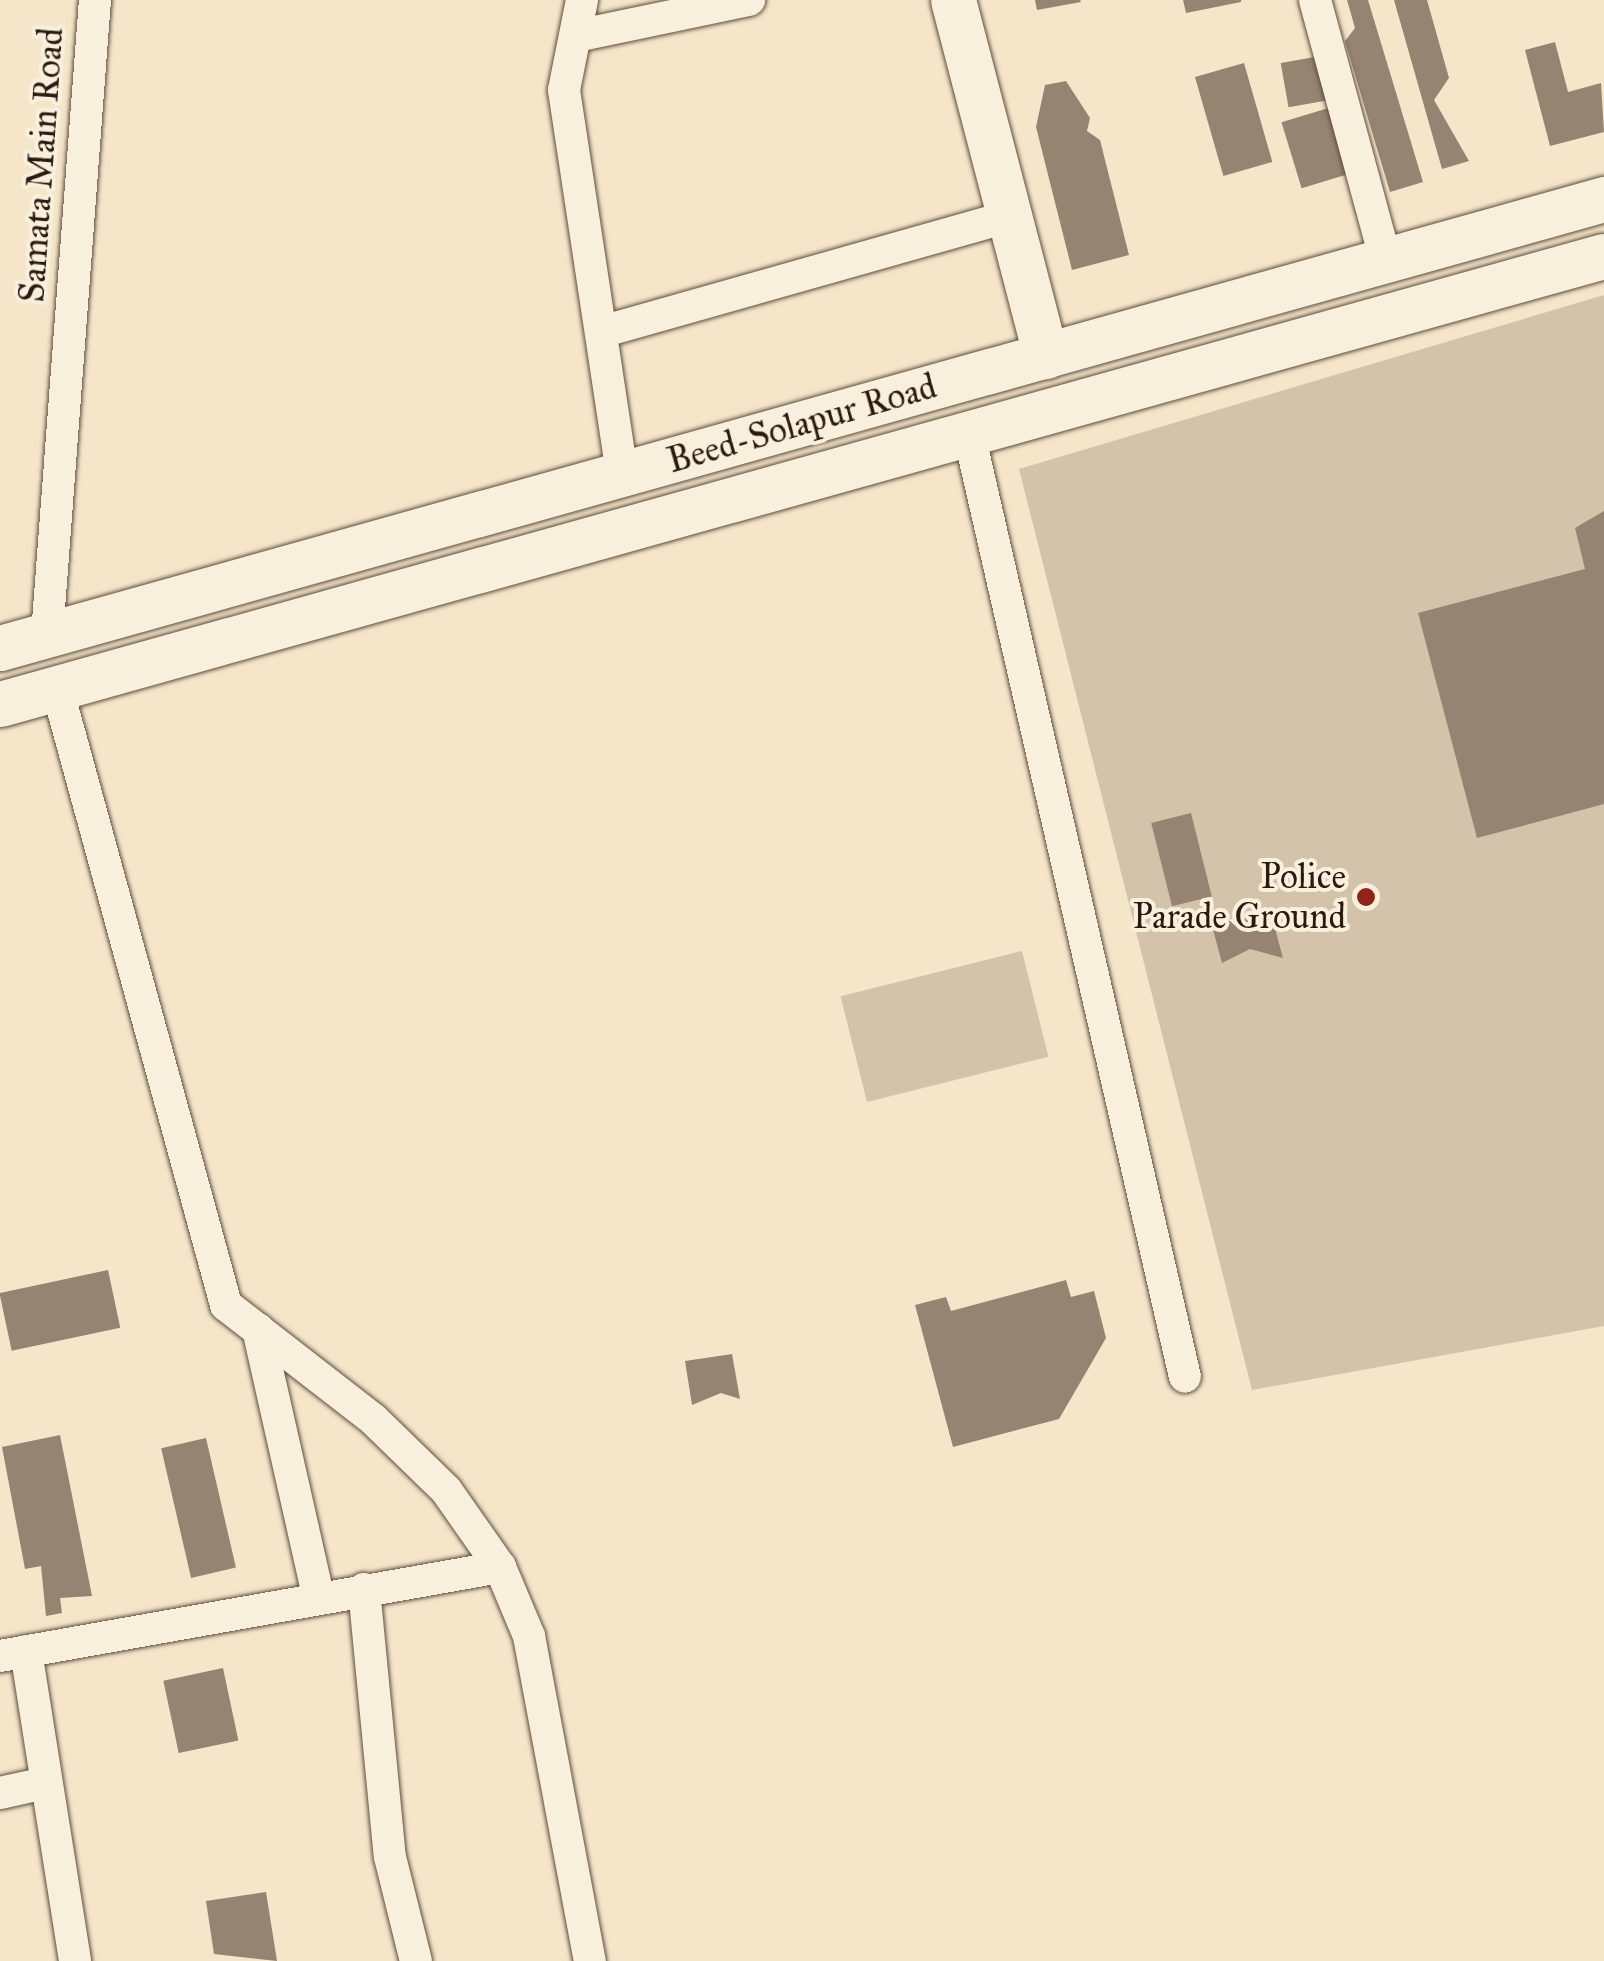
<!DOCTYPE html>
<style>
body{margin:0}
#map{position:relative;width:1604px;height:1961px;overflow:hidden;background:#f5e6c9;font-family:"IM FELL Great Primer",serif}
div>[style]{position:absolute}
.green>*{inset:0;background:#d3c3aa;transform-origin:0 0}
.building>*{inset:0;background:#958471;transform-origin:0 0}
.roads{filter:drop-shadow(0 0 2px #5e4d3f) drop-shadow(0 0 2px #5e4d3f)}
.street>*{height:32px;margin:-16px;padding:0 16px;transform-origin:16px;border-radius:16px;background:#f8efdc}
.secondary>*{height:45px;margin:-22.5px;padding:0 22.5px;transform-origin:22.5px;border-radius:22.5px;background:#f8efdc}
.dots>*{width:28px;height:28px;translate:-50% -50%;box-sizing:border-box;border:5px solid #f8efdc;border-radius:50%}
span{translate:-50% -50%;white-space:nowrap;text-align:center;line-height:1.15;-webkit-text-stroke:8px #f8efdc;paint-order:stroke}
.street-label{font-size:35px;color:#2c1a11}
.poi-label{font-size:35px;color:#2c1a11}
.right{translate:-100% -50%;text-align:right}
</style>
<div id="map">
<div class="green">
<i style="clip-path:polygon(1604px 295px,1604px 1326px,1252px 1390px,1019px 469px)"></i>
<i style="left:1022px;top:951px;width:109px;height:187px;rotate:76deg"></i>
</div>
<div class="building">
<i style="clip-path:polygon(1035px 0,1080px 0,1081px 2px,1037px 10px)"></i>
<i style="clip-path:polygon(1183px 0,1241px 0,1241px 2px,1186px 13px)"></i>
<i style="clip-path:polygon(1347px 0,1368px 0,1423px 182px,1390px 192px,1345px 41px,1355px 28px)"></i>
<i style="clip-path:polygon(1394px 0,1427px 0,1449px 78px,1434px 100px,1469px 161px,1442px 169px)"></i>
<i style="clip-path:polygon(1555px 42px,1568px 92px,1601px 83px,1604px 132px,1550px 146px,1525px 50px)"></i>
<i style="left:1326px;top:55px;width:45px;height:46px;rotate:80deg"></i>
<i style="left:1244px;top:63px;width:103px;height:51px;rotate:74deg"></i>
<i style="clip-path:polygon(1066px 81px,1090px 118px,1087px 131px,1100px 140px,1129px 255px,1072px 270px,1036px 127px,1045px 85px)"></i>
<i style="left:1335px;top:106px;width:69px;height:56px;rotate:73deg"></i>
<i style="clip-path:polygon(1604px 511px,1604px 804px,1477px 838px,1418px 613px,1585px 569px,1575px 528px)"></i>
<i style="left:1191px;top:813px;width:86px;height:41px;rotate:76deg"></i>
<i style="clip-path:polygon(1270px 910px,1283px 958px,1250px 949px,1222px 963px,1212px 926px)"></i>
<i style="left:108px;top:1270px;width:59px;height:111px;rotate:78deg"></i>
<i style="clip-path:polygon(1066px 1280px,1071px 1297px,1094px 1291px,1106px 1338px,1059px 1419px,953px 1447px,915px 1305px,946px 1297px,951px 1311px)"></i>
<i style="clip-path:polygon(732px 1354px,740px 1399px,721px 1393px,692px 1405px,685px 1361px)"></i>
<i style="clip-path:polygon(60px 1435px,92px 1596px,60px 1598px,62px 1613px,46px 1616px,41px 1566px,25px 1569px,2px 1447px)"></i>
<i style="left:206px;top:1438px;width:133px;height:46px;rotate:77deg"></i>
<i style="left:223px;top:1668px;width:74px;height:61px;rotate:78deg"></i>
<i style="clip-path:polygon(266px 1892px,277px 1961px,214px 1954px,206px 1901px)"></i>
</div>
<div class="roads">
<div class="street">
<i style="left:582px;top:0;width:92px;rotate:101.3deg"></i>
<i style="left:564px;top:90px;width:388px;rotate:81.4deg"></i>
<i style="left:1315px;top:0;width:266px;rotate:74.8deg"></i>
<i style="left:576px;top:36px;width:177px;rotate:-11.8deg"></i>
<i style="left:601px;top:332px;width:425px;rotate:-15.8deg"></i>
<i style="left:969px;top:434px;width:967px;rotate:77.1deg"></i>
<i style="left:47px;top:635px;width:637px;rotate:-85.68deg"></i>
<i style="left:57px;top:688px;width:640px;rotate:74.68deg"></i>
<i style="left:226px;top:1305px;width:187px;rotate:37.8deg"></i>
<i style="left:374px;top:1420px;width:100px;rotate:44.2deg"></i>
<i style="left:446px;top:1490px;width:94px;rotate:55deg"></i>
<i style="left:500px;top:1567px;width:75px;rotate:67.2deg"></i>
<i style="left:529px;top:1636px;width:331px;rotate:79.4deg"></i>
<i style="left:258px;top:1329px;width:274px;rotate:77.3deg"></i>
<i style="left:364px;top:1589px;width:269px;rotate:84.5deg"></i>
<i style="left:390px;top:1857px;width:107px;rotate:76deg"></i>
<i style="left:26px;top:1651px;width:314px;rotate:81deg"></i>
<i style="left:0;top:1656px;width:508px;rotate:-10.09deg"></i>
<i style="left:0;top:1793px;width:47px;rotate:-12.3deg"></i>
</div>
<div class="secondary">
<i style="left:953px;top:0;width:368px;rotate:75.4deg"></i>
<i style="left:0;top:648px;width:1666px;rotate:-15.64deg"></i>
<i style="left:0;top:704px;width:1665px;rotate:-15.61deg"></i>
</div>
</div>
<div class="dots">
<i style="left:1366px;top:897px;background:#8f2418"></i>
</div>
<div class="street-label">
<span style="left:42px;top:165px;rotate:-86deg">Samata Main Road</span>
<span style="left:802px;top:424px;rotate:-16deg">Beed-Solapur Road</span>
</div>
<div class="poi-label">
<span class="right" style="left:1346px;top:897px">Police<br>Parade Ground</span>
</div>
</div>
